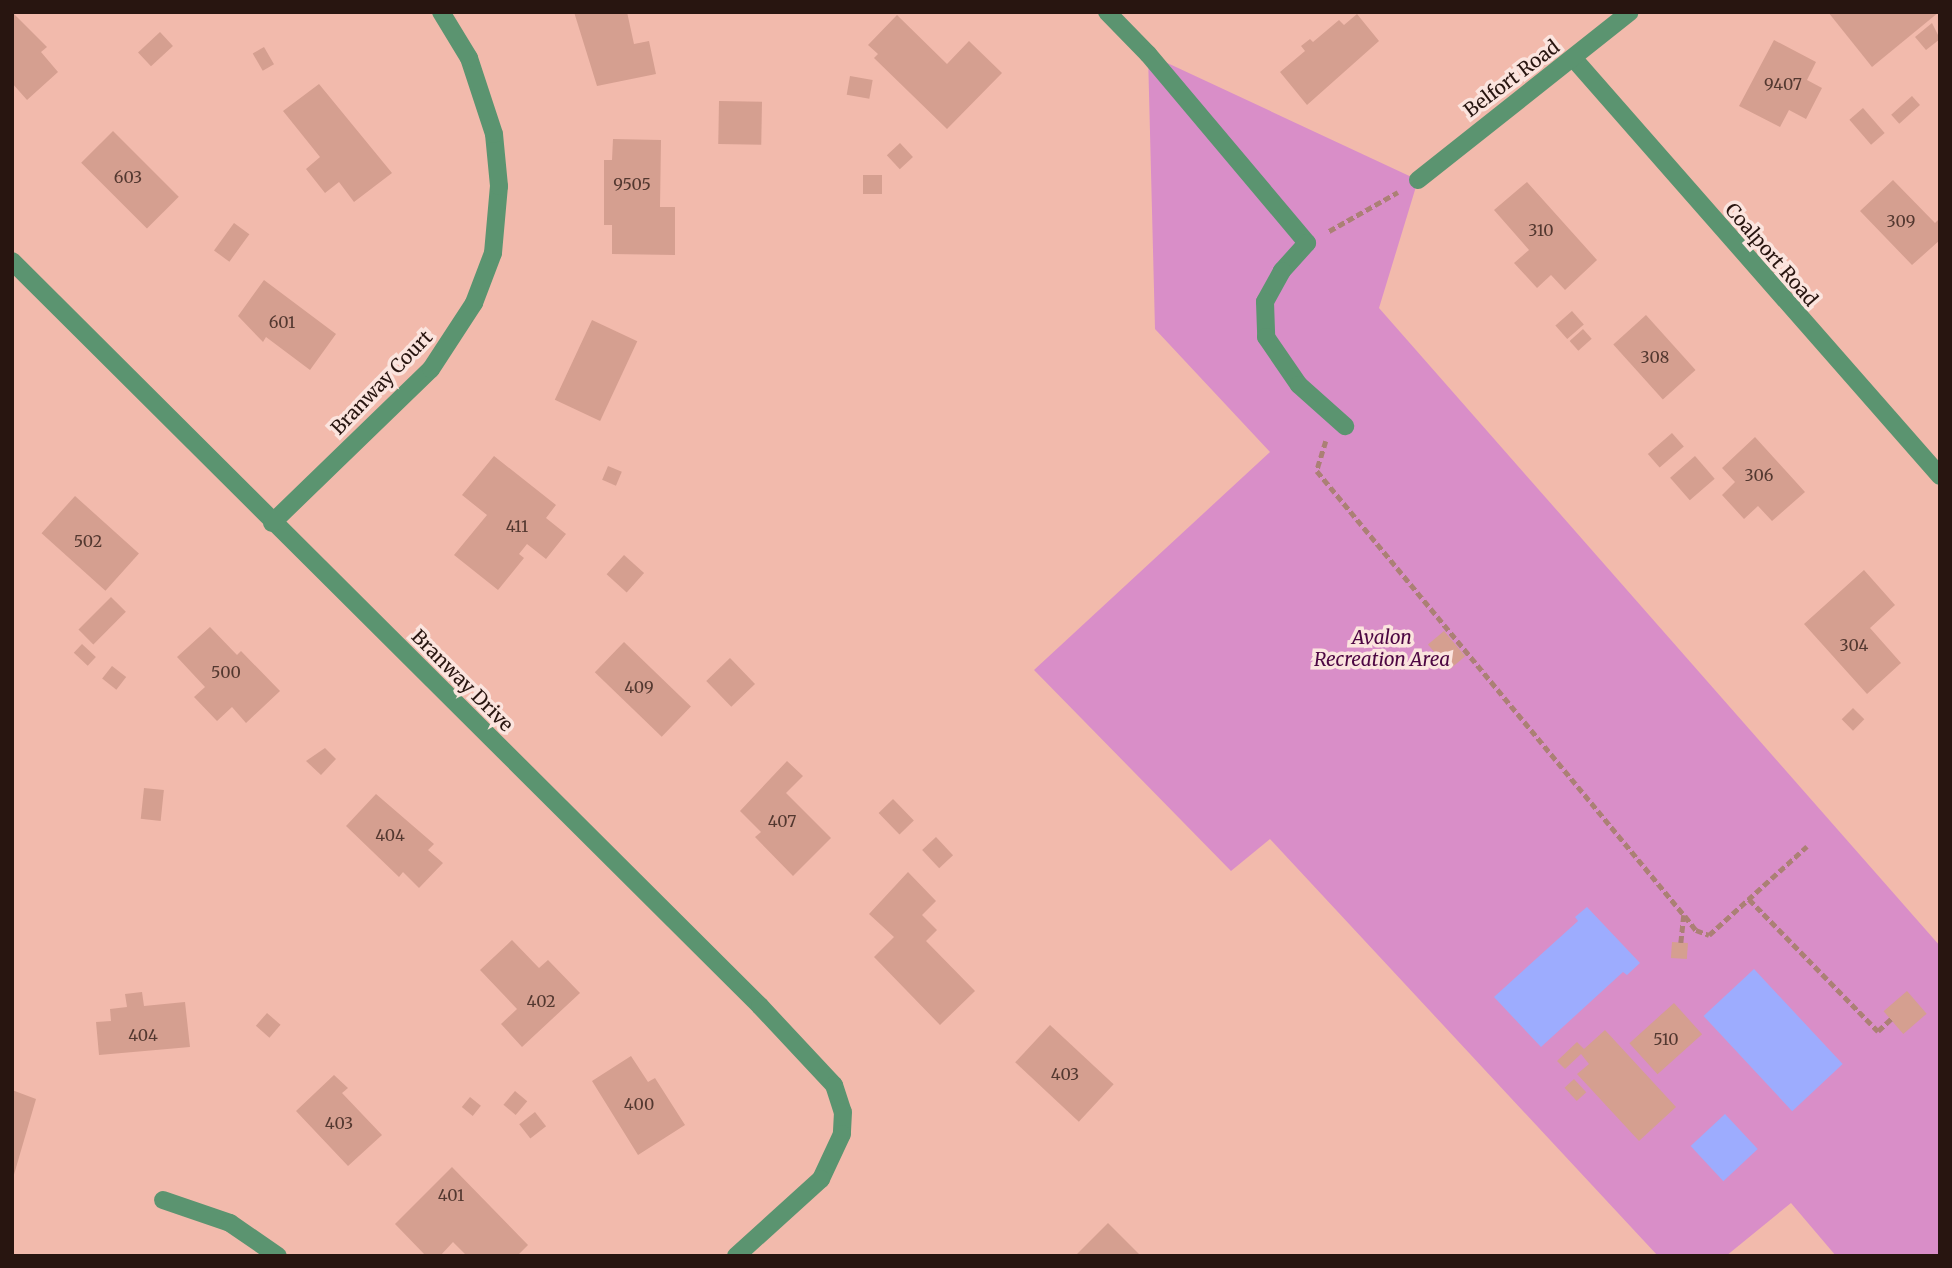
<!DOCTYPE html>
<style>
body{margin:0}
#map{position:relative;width:1952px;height:1268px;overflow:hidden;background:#f2baac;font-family:Merriweather,serif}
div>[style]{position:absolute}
.green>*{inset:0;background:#d98ec8}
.water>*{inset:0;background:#9dacfe;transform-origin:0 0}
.building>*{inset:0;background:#d59f90;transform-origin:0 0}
.path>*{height:4.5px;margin-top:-2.25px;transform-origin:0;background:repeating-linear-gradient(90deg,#ab8075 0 7px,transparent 0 10.5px)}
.minor>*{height:18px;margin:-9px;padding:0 9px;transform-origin:9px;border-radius:9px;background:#5b9470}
span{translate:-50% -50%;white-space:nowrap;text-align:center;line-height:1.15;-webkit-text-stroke:7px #fbe4de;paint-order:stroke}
.number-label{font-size:16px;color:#533830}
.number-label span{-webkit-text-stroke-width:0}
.street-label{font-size:19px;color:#281510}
.park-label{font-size:19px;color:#4c0642;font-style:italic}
.frame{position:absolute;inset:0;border:14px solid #281510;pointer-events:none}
</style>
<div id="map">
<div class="green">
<i style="clip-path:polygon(1148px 54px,1418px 180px,1379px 308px,1940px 946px,1940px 1256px,1836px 1256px,1791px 1203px,1726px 1256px,1658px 1256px,1270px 839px,1231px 871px,1034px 670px,1270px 452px,1155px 329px)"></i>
</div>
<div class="water">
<i style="clip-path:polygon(1587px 907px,1640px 963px,1627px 975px,1623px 972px,1541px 1047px,1494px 997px,1578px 921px,1575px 917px)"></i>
<i style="left:1754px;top:969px;width:130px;height:69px;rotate:47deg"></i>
<i style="left:1725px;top:1114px;width:48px;height:47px;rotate:47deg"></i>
</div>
<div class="building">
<i style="clip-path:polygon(12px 12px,47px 47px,41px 52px,58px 72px,27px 100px,12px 83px)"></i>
<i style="clip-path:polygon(574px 12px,627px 12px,634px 44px,649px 41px,656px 74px,597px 86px)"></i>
<i style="clip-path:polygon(1828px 12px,1939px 12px,1872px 67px)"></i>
<i style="clip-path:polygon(1357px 14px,1379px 41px,1307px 105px,1280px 72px,1305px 51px,1301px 46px,1310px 39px,1313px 42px,1339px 20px,1344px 25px)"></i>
<i style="clip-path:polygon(897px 15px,947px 64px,969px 41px,1002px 73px,947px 129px,874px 58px,878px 54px,868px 45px)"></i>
<i style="clip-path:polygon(1932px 23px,1940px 39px,1926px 50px,1915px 37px)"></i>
<i style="left:160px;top:32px;width:19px;height:30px;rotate:47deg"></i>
<i style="clip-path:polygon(1774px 40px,1816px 62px,1807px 80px,1822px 88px,1806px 119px,1789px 110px,1780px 127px,1739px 106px)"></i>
<i style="left:264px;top:47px;width:20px;height:13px;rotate:60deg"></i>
<i style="left:850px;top:76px;width:23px;height:19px;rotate:10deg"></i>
<i style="clip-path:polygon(319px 84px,392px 173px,354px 202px,339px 182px,325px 193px,306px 169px,320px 157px,283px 111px)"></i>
<i style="left:1912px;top:96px;width:12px;height:28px;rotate:48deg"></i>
<i style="left:719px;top:101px;width:43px;height:43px;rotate:1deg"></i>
<i style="left:1863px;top:108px;width:33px;height:18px;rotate:49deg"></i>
<i style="left:113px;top:131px;width:93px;height:45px;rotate:45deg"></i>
<i style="clip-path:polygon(613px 139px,661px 140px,660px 207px,675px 207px,675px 255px,612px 254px,612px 225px,604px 225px,604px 160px,612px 160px)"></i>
<i style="left:900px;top:143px;width:19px;height:18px;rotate:47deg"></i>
<i style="left:882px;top:175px;width:19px;height:19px;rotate:90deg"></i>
<i style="clip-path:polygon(1893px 180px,1935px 223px,1940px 218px,1940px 240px,1912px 265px,1860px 211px)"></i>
<i style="clip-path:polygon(1527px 182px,1597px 260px,1565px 290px,1551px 275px,1537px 288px,1514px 263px,1529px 250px,1494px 210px)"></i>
<i style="left:234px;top:223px;width:19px;height:34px;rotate:36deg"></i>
<i style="clip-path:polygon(264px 280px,336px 334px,310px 370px,266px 337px,263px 342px,238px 316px)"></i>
<i style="left:1572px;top:311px;width:18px;height:22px;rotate:49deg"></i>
<i style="left:1646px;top:315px;width:74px;height:44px;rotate:48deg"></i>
<i style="left:592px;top:320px;width:50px;height:88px;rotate:25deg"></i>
<i style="left:1583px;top:329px;width:13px;height:18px;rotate:48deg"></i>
<i style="left:1672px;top:433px;width:18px;height:32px;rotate:49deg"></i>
<i style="clip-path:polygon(1755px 437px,1805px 492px,1772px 521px,1758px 506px,1744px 519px,1722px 495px,1735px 482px,1722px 468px)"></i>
<i style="clip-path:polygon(494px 456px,556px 505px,546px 518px,566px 534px,546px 559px,527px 544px,519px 554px,524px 558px,498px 590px,454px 555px,487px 515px,462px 495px)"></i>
<i style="left:1695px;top:456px;width:30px;height:33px;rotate:49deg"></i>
<i style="left:608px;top:466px;width:15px;height:15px;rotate:23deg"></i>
<i style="left:75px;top:496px;width:86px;height:50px;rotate:42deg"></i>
<i style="left:624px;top:555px;width:27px;height:26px;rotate:42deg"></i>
<i style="clip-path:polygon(1864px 570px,1895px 605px,1870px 628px,1901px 663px,1867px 694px,1804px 624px)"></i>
<i style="left:111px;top:597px;width:21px;height:46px;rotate:45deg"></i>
<i style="clip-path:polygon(210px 627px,237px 655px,241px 651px,280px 691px,246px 723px,232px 707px,217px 721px,194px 697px,205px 687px,177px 657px)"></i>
<i style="left:1444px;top:631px;width:33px;height:21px;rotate:50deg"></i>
<i style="left:624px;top:642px;width:93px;height:42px;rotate:44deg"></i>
<i style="left:82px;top:644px;width:19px;height:12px;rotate:43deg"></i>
<i style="left:730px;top:658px;width:36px;height:33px;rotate:46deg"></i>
<i style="left:112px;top:666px;width:18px;height:16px;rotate:38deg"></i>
<i style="left:1853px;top:708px;width:16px;height:16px;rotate:45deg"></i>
<i style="clip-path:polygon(325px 748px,336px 759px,321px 775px,306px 761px)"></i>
<i style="clip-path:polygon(787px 761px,803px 776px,786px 793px,831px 838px,793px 876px,755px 837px,761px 832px,740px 811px)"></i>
<i style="left:144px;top:788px;width:20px;height:31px;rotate:6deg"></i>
<i style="clip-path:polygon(376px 794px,434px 844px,428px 850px,443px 863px,419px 888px,403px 872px,399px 877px,346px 826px)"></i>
<i style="left:893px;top:799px;width:30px;height:20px;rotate:46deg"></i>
<i style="left:936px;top:837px;width:25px;height:19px;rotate:47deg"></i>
<i style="clip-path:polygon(908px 872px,936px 901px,922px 915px,937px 930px,926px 941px,975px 991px,940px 1025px,874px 957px,894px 937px,869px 914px)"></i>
<i style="clip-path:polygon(512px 940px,539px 968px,548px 960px,580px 993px,522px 1047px,501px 1024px,517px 1009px,480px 970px)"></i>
<i style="left:1672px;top:942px;width:16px;height:16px;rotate:4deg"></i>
<i style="left:1907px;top:991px;width:30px;height:31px;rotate:49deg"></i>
<i style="clip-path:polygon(142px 992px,144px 1006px,185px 1002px,190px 1047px,99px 1055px,96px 1022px,111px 1021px,110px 1009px,127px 1007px,125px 994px)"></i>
<i style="left:1674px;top:1003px;width:42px;height:60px;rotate:48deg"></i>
<i style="left:267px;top:1013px;width:18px;height:17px;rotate:41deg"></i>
<i style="left:1050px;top:1025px;width:87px;height:51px;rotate:43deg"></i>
<i style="clip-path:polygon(1605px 1030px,1676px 1107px,1639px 1141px,1577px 1074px,1589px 1064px,1581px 1054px,1565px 1069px,1557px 1061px,1577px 1042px,1584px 1049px)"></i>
<i style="clip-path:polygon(631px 1056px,648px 1082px,655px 1078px,685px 1125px,638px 1155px,592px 1081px)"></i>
<i style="clip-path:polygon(334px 1075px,348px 1088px,342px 1093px,382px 1135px,348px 1166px,296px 1111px)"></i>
<i style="left:1574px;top:1079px;width:18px;height:13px;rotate:47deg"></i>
<i style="clip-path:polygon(12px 1090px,36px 1099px,13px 1178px,12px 1178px)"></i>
<i style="left:515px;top:1091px;width:16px;height:18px;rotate:40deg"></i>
<i style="left:470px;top:1097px;width:14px;height:13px;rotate:39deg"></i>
<i style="left:535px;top:1112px;width:18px;height:20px;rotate:52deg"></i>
<i style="clip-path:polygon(452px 1167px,528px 1245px,517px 1256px,467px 1256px,453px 1242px,440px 1256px,426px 1256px,395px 1224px)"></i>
<i style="clip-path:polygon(1108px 1223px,1141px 1256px,1075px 1256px)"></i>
</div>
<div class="path">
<i style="left:1329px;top:231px;width:79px;rotate:-29.5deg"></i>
<i style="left:1326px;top:441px;width:31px;rotate:107deg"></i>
<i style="left:1317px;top:471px;width:576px;rotate:50.42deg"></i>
<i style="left:1684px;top:915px;width:28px;rotate:96deg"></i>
<i style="left:1749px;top:899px;width:185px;rotate:45.7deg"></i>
<i style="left:1878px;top:1031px;width:18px;rotate:-43deg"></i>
<i style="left:1685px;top:916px;width:18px;rotate:52deg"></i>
<i style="left:1696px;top:930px;width:14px;rotate:21deg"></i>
<i style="left:1709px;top:935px;width:132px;rotate:-42.2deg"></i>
</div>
<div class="minor">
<i style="left:1107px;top:12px;width:59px;rotate:45.7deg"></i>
<i style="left:1148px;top:54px;width:247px;rotate:49.9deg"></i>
<i style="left:1307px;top:243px;width:38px;rotate:132deg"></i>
<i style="left:1282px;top:271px;width:35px;rotate:119deg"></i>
<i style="left:1265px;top:302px;width:35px;rotate:88deg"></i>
<i style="left:1266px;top:337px;width:58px;rotate:55.5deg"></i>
<i style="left:1299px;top:385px;width:62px;rotate:41.7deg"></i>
<i style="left:1574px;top:59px;width:555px;rotate:48.73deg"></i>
<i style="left:1418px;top:180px;width:270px;rotate:-38.4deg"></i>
<i style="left:12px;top:261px;width:1056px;rotate:44.88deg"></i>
<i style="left:760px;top:1006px;width:108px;rotate:46.9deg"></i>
<i style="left:834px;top:1085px;width:28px;rotate:72deg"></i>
<i style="left:843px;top:1112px;width:22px;rotate:93deg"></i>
<i style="left:842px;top:1134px;width:50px;rotate:115deg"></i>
<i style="left:821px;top:1179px;width:115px;rotate:137.8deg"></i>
<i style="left:272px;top:523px;width:221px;rotate:-44.1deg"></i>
<i style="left:431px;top:369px;width:79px;rotate:-56.9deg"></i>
<i style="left:474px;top:303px;width:53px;rotate:-69.2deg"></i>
<i style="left:493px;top:253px;width:67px;rotate:-84.9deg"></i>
<i style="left:499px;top:186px;width:52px;rotate:-95.5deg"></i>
<i style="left:494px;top:134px;width:80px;rotate:-108.2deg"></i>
<i style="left:469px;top:58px;width:54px;rotate:-121.3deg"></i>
<i style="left:163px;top:1200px;width:71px;rotate:18.9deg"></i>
<i style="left:230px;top:1223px;width:58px;rotate:34.5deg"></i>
</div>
<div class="number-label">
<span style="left:1783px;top:84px">9407</span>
<span style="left:128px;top:177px">603</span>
<span style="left:632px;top:184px">9505</span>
<span style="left:1901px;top:221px">309</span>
<span style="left:1541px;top:230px">310</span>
<span style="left:282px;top:322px">601</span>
<span style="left:1655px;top:357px">308</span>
<span style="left:1759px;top:475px">306</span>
<span style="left:517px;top:526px">411</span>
<span style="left:88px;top:541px">502</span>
<span style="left:1854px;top:645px">304</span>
<span style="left:226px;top:672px">500</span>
<span style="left:639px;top:687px">409</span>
<span style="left:782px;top:821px">407</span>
<span style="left:390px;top:835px">404</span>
<span style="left:541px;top:1001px">402</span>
<span style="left:143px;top:1035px">404</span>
<span style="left:1666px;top:1039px">510</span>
<span style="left:1065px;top:1074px">403</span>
<span style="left:639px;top:1104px">400</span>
<span style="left:339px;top:1123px">403</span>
<span style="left:451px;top:1195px">401</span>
</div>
<div class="street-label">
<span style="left:1512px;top:79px;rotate:-37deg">Belfort Road</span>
<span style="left:1771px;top:255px;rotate:49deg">Coalport Road</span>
<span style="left:382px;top:383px;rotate:-46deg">Branway Court</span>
<span style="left:462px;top:681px;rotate:45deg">Branway Drive</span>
</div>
<div class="park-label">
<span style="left:1382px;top:649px">Avalon<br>Recreation Area</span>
</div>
<div class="frame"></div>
</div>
